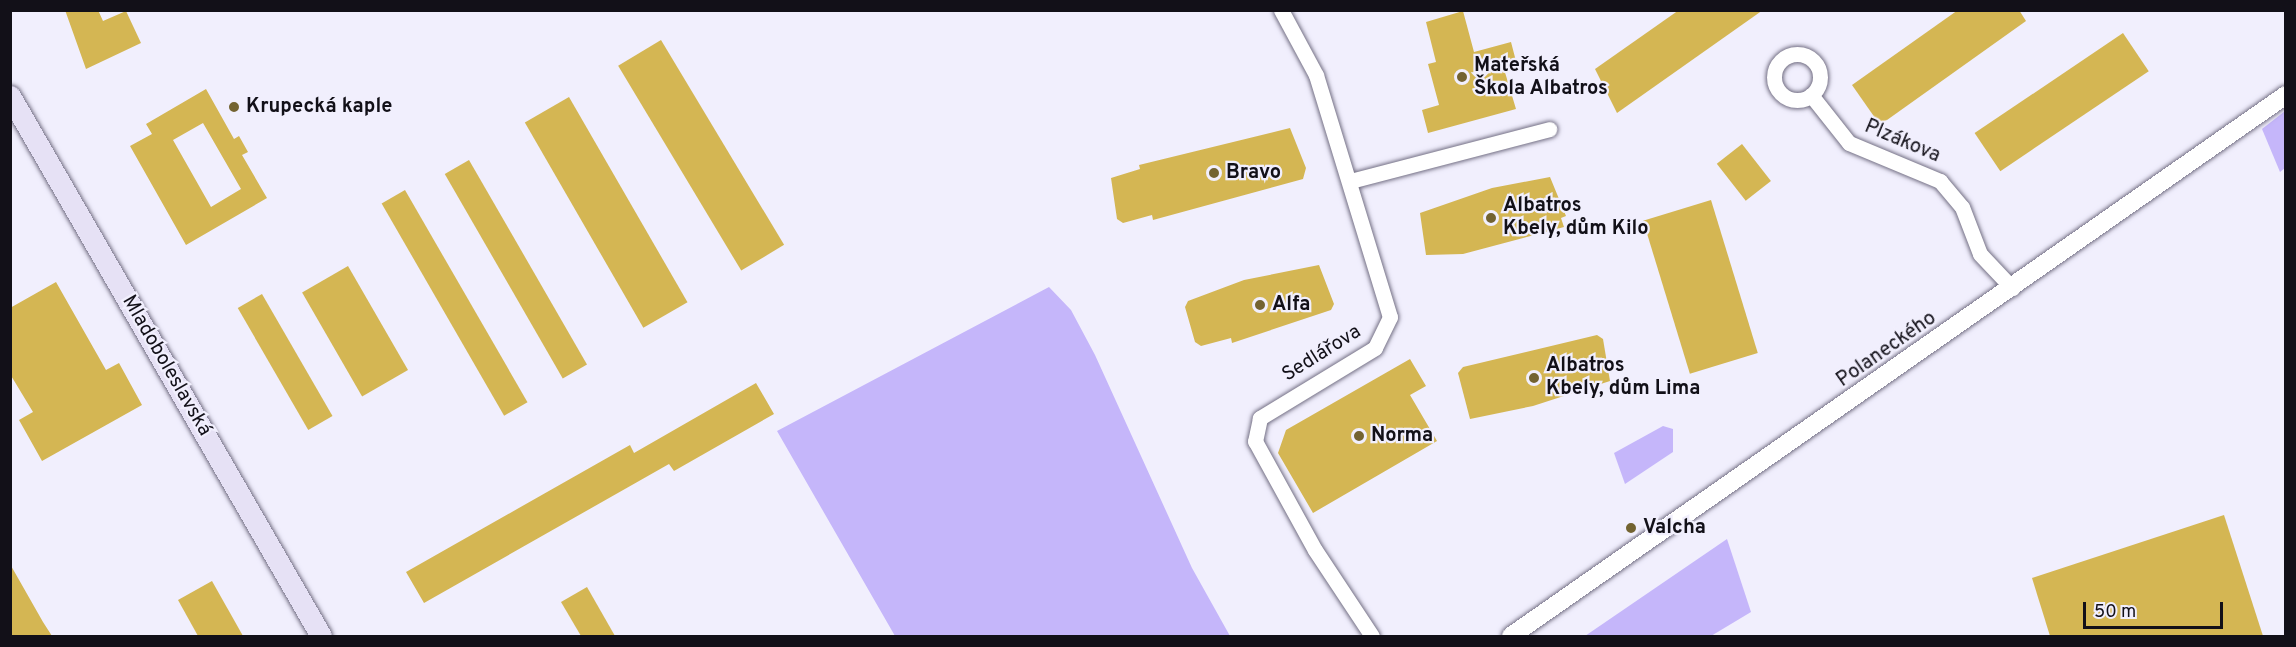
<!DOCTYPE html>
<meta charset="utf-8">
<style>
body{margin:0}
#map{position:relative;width:2296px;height:647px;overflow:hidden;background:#f1effd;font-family:Overpass,sans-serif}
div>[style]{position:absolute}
.green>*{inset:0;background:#c5b6fa}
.building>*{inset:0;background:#d4b653;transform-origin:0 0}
.roads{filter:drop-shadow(0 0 2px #747085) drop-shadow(0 0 2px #747085)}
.minor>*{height:15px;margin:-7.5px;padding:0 7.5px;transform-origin:7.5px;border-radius:7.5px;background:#fff}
.minor>.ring{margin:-7.5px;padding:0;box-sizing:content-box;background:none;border:15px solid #fff;border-radius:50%}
.tertiary>*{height:18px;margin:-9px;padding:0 9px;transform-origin:9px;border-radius:9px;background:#fff}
.secondary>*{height:21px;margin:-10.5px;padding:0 10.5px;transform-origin:10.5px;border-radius:10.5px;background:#e6e1f5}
.dots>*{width:16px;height:16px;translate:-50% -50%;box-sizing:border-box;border:3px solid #f1effd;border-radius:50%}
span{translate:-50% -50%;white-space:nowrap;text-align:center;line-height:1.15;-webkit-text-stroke:4.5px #f1effd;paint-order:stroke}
.poi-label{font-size:20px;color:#121018;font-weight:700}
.left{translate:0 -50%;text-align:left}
.street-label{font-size:20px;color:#121018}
.frame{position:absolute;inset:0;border:12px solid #121018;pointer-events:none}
.scale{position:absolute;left:2083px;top:602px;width:140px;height:27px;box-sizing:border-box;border:3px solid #121018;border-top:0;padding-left:8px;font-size:18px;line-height:21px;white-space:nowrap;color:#121018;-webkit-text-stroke:4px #f1effd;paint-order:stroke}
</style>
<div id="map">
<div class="green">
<i style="clip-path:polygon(2285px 111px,2285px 168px,2280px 172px,2262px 129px)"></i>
<i style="clip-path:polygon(1049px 287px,1071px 310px,1095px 355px,1192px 568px,1230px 636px,895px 636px,777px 431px)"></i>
<i style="clip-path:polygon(1663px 426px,1673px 429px,1673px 452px,1625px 484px,1614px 453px)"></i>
<i style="clip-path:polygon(1727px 539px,1751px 612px,1711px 636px,1585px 636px)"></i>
</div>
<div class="building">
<i style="clip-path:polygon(65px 10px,98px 10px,103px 21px,126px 11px,141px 43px,86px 69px)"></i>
<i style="clip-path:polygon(1679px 10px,1763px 10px,1617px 113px,1595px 69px)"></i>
<i style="clip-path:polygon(1958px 10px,2019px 10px,2026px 21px,1880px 125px,1852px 85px)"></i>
<i style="clip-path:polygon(1463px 11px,1474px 52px,1511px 42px,1517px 65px,1504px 69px,1516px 109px,1428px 133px,1422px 110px,1439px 105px,1428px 64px,1436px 62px,1426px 22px)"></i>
<i style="left:2123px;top:33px;width:46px;height:179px;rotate:56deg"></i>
<i style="left:661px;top:40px;width:239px;height:50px;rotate:59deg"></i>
<i style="clip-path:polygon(evenodd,206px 89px,234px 139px,239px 136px,248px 152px,242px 155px,267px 198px,186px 245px,130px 146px,152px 134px,146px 124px,206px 89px,203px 123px,241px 189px,211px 207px,173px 140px,203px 123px)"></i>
<i style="left:569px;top:97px;width:237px;height:51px;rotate:60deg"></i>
<i style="clip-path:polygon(1290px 128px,1306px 168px,1303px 179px,1153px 220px,1152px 215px,1123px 223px,1117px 219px,1111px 178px,1140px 169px,1139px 165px)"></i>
<i style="left:1742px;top:144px;width:47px;height:32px;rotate:52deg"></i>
<i style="left:469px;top:160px;width:236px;height:28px;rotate:60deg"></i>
<i style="clip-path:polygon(1550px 177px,1566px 216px,1561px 218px,1564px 227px,1463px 254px,1426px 255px,1420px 213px,1492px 188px)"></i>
<i style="left:405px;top:190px;width:245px;height:27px;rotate:60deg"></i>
<i style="left:1711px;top:200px;width:160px;height:71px;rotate:73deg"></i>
<i style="clip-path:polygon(1319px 265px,1334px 304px,1331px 310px,1232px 343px,1231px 338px,1201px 346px,1195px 342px,1185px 307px,1188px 301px,1244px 280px)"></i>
<i style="left:348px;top:266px;width:120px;height:53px;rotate:60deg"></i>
<i style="clip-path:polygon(56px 282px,106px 370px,119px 363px,142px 405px,42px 461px,19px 420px,33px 412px,10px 374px,10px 308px)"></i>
<i style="left:262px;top:294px;width:141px;height:28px;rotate:60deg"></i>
<i style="clip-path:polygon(1597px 335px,1603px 339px,1610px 381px,1533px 406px,1470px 419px,1458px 373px,1463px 367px)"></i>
<i style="clip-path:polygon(1410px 359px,1426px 386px,1410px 395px,1437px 441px,1313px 513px,1278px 453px,1286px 430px)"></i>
<i style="clip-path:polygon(756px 383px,774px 414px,674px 471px,669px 464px,424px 603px,406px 572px,630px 445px,634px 453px)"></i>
<i style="clip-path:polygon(2224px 515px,2263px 636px,2050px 636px,2032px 578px)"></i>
<i style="clip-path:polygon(10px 564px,43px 622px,52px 636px,10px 636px)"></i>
<i style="clip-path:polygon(212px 581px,243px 636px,198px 636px,178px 600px)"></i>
<i style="clip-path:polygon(587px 587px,615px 636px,581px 636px,561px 602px)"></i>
</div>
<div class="roads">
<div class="minor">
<i style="left:1281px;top:10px;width:74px;rotate:61.7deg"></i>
<i style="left:1316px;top:75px;width:253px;rotate:73deg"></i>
<i style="left:1390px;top:317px;width:34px;rotate:116deg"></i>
<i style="left:1375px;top:348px;width:135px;rotate:148.7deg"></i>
<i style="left:1260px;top:418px;width:24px;rotate:102deg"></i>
<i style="left:1255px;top:441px;width:124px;rotate:61.2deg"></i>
<i style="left:1315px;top:550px;width:103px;rotate:56.5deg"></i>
<i class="ring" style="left:1774px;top:54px;width:31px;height:31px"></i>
<i style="left:1811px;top:95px;width:61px;rotate:51.6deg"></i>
<i style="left:1849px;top:143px;width:99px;rotate:22.7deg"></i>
<i style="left:1940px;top:181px;width:34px;rotate:50deg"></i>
<i style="left:1962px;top:207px;width:50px;rotate:69deg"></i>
<i style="left:1980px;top:254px;width:47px;rotate:46.7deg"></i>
<i style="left:1350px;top:181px;width:206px;rotate:-14.6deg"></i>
</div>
<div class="tertiary">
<i style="left:1511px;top:636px;width:945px;rotate:-34.92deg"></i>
</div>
<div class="secondary">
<i style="left:10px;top:96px;width:623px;rotate:60.06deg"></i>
</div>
</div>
<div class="dots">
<i style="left:1462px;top:77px;background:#736331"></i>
<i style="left:234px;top:107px;background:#736331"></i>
<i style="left:1214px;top:173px;background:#736331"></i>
<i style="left:1491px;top:218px;background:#736331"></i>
<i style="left:1260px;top:305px;background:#736331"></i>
<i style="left:1534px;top:378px;background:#736331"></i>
<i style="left:1359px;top:436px;background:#736331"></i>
<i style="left:1631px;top:528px;background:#736331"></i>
</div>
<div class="poi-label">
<span class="left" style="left:1474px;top:78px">Mateřská<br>Škola Albatros</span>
<span class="left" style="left:246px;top:107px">Krupecká kaple</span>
<span class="left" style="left:1226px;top:173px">Bravo</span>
<span class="left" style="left:1503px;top:218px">Albatros<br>Kbely, dům Kilo</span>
<span class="left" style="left:1272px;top:305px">Alfa</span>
<span class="left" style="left:1546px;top:378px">Albatros<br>Kbely, dům Lima</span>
<span class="left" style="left:1371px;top:436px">Norma</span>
<span class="left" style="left:1643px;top:528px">Valcha</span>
</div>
<div class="street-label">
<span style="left:1902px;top:142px;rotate:23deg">Plzákova</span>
<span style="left:1887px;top:350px;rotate:-35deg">Polaneckého</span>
<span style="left:1322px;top:354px;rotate:-32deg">Sedlářova</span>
<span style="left:166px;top:366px;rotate:60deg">Mladoboleslavská</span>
</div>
<div class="frame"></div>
<div class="scale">50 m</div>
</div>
